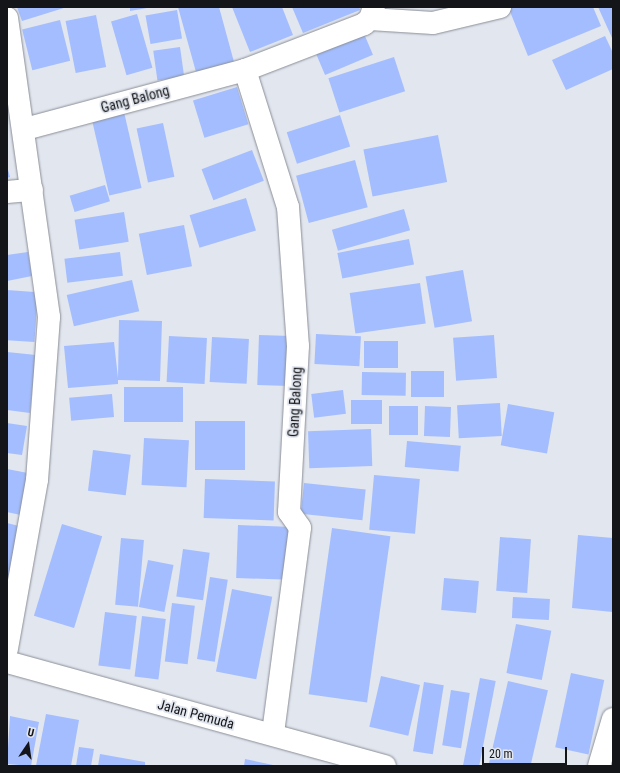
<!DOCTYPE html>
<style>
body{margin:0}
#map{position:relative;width:620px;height:773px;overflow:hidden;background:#e2e6ef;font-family:"Roboto Condensed",sans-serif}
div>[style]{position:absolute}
.building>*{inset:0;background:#a3bdfe;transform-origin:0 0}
.roads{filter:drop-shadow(0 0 1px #8a8e96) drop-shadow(0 0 1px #8a8e96)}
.minor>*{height:22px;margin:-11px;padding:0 11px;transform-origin:11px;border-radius:11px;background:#fff}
.primary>*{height:22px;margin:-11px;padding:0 11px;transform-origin:11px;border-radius:11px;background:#fff}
span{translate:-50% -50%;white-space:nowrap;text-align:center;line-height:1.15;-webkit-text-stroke:3.5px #e2e6ef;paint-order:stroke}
.street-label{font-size:14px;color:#141518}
.frame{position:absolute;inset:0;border:8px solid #141518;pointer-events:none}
.north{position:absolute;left:8px;top:725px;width:40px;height:40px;-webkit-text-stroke:3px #e2e6ef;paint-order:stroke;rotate:13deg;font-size:11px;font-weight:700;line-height:16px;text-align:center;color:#141518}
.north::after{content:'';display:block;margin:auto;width:14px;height:18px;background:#141518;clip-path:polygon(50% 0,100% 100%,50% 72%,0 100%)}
.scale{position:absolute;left:482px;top:747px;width:85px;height:18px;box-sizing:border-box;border:2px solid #141518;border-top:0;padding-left:5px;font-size:12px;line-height:14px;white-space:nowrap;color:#141518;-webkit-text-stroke:3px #e2e6ef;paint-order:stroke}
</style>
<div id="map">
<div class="building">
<i style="clip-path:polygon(17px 7px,67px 7px,22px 21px)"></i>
<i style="clip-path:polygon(130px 7px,147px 7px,147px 8px,130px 11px)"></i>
<i style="clip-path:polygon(178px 7px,219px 7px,234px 62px,196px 72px)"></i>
<i style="clip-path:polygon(232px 7px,282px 7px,293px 35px,250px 52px)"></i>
<i style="clip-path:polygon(292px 7px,359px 7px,360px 10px,303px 33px)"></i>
<i style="clip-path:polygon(514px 7px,593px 7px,601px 26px,528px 56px,509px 9px)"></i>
<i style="clip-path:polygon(598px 7px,613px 7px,613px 40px)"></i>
<i style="left:177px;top:10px;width:29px;height:32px;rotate:80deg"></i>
<i style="left:137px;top:14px;width:56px;height:27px;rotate:74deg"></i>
<i style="left:96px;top:15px;width:53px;height:31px;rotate:79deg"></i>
<i style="left:60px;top:20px;width:42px;height:39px;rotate:76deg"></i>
<i style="left:362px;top:29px;width:28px;height:52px;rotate:67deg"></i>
<i style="clip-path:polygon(605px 36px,613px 53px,613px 69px,566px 90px,552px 60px)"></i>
<i style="left:180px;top:47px;width:30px;height:27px;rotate:82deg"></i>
<i style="left:394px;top:57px;width:36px;height:69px;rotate:72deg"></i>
<i style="left:237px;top:87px;width:39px;height:46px;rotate:73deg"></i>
<i style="left:124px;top:112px;width:78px;height:33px;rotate:77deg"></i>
<i style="left:340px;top:115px;width:33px;height:56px;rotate:72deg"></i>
<i style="left:163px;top:123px;width:55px;height:27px;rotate:78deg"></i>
<i style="left:438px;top:135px;width:48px;height:76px;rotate:79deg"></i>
<i style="left:252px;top:150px;width:33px;height:54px;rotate:69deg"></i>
<i style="left:355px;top:160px;width:49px;height:61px;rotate:75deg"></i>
<i style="clip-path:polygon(7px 166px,10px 177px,7px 178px)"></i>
<i style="left:105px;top:185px;width:17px;height:37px;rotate:73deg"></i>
<i style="left:246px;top:198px;width:34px;height:59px;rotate:73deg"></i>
<i style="left:404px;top:209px;width:22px;height:75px;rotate:74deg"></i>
<i style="left:124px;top:212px;width:30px;height:50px;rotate:81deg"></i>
<i style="left:184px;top:225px;width:42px;height:46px;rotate:79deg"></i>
<i style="left:409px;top:239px;width:26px;height:73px;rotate:79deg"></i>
<i style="clip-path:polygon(28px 252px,32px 276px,7px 281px,7px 255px)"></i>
<i style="left:120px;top:252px;width:24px;height:56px;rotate:83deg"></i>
<i style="left:463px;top:270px;width:52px;height:38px;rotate:80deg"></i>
<i style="left:132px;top:280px;width:32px;height:67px;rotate:77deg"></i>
<i style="left:420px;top:283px;width:41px;height:71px;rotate:82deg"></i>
<i style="left:7px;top:290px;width:31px;height:50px;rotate:4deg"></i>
<i style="clip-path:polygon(119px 320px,162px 321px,160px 381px,118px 380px,118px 384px,68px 388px,64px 346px,114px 342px,118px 378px)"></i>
<i style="left:316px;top:334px;width:45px;height:30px;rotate:3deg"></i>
<i style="left:259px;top:335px;width:32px;height:50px;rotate:2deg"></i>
<i style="left:494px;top:335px;width:43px;height:41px;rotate:86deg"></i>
<i style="left:169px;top:336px;width:38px;height:46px;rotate:3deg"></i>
<i style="left:212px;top:337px;width:37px;height:45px;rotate:3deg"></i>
<i style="left:364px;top:341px;width:34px;height:27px"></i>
<i style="clip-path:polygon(7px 352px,36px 355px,30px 413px,7px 410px)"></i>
<i style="left:411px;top:371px;width:33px;height:26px"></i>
<i style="left:362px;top:372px;width:44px;height:23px;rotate:1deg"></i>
<i style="left:124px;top:387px;width:59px;height:35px"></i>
<i style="left:343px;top:390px;width:24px;height:32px;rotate:83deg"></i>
<i style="left:112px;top:394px;width:23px;height:43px;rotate:85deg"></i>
<i style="left:351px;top:400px;width:31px;height:24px"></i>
<i style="left:500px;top:403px;width:33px;height:43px;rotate:87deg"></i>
<i style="left:508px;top:404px;width:47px;height:42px;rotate:10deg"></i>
<i style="left:389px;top:406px;width:29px;height:29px"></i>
<i style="left:425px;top:406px;width:26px;height:30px;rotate:2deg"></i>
<i style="left:195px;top:421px;width:50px;height:49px"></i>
<i style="clip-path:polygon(7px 423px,27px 426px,22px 455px,7px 453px)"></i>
<i style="left:371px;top:429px;width:37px;height:63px;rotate:88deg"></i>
<i style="left:144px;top:438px;width:45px;height:47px;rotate:3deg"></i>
<i style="left:407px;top:441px;width:54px;height:26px;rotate:5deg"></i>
<i style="left:93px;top:450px;width:38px;height:41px;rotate:7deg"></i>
<i style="clip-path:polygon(7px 469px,33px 474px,25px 516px,7px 512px)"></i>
<i style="left:374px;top:475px;width:46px;height:55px;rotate:5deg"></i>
<i style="left:205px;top:479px;width:70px;height:39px;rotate:2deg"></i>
<i style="left:304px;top:483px;width:62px;height:31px;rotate:6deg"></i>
<i style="clip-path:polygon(7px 523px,19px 526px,8px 580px,7px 580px)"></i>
<i style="left:62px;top:524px;width:42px;height:96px;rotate:17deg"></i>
<i style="left:238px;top:525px;width:54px;height:53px;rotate:2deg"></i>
<i style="left:332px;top:528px;width:59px;height:168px;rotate:8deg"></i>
<i style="clip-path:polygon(578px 535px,613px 538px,613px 612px,572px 608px)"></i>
<i style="left:500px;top:537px;width:31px;height:54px;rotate:4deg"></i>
<i style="left:121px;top:538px;width:23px;height:67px;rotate:5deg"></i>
<i style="left:183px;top:549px;width:27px;height:48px;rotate:8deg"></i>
<i style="left:148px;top:560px;width:26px;height:48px;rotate:11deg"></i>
<i style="left:210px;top:577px;width:18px;height:83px;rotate:9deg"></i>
<i style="left:444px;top:578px;width:35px;height:32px;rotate:5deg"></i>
<i style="left:232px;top:589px;width:41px;height:84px;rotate:11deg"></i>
<i style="left:513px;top:597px;width:37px;height:21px;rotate:3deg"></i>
<i style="left:172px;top:603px;width:23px;height:59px;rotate:7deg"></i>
<i style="left:105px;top:612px;width:32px;height:54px;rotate:7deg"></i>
<i style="left:142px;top:616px;width:24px;height:61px;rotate:7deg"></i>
<i style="left:516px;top:624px;width:36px;height:50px;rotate:11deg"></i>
<i style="left:571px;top:673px;width:34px;height:76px;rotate:12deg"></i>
<i style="left:381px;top:676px;width:40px;height:52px;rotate:13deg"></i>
<i style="left:480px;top:678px;width:16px;height:89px;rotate:11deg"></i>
<i style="left:508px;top:681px;width:41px;height:87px;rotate:13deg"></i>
<i style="left:424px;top:682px;width:20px;height:70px;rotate:9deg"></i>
<i style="left:451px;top:690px;width:19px;height:56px;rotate:9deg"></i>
<i style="clip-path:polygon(46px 714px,79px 720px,71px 766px,36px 766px)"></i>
<i style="clip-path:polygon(10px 716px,39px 722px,31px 766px,7px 764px)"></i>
<i style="clip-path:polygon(79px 747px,94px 749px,91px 766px,76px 766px)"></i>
<i style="clip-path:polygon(100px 754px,145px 762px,145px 766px,98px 766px)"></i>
<i style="clip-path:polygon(245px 759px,273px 765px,273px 766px,244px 766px)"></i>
</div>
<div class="roads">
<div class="minor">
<i style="left:7px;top:18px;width:302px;rotate:82deg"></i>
<i style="left:49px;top:317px;width:163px;rotate:94.2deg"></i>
<i style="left:37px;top:480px;width:172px;rotate:100.1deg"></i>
<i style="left:370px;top:19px;width:63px;rotate:3.6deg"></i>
<i style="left:433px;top:23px;width:69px;rotate:-13.4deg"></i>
<i style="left:245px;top:70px;width:144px;rotate:72.6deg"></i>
<i style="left:288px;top:207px;width:139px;rotate:85.9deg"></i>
<i style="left:298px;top:346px;width:166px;rotate:93.1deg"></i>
<i style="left:289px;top:512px;width:19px;rotate:55deg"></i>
<i style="left:300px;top:528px;width:208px;rotate:97.5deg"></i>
<i style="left:25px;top:129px;width:228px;rotate:-15deg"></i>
<i style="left:245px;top:70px;width:128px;rotate:-21.1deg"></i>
<i style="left:364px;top:24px;width:8px;rotate:-40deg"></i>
<i style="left:370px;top:19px;width:13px;rotate:-72deg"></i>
<i style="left:7px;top:192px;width:25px;rotate:-5deg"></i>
<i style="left:599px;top:766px;width:49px;rotate:-73.4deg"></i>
</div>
<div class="primary">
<i style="left:7px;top:662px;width:392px;rotate:15.4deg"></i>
</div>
</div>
<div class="street-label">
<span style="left:135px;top:99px;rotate:-15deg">Gang Balong</span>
<span style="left:295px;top:402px;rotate:-87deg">Gang Balong</span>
<span style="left:196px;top:714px;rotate:15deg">Jalan Pemuda</span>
</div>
<div class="frame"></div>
<div class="north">U</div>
<div class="scale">20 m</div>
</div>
